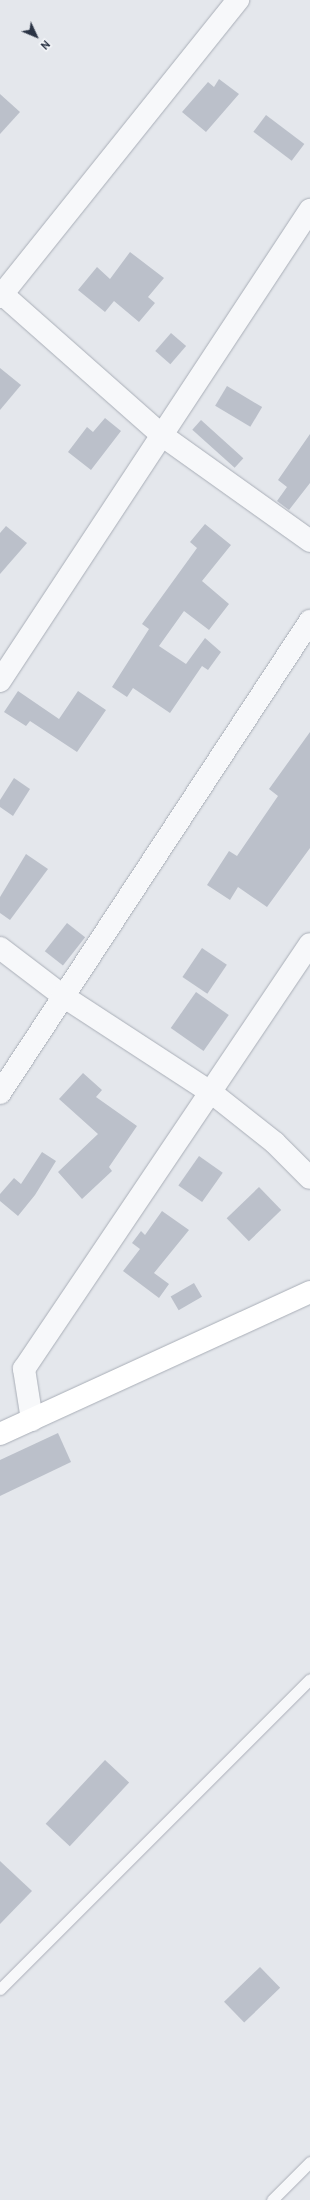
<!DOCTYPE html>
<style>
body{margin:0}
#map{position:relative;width:310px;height:2200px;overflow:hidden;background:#e4e7ec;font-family:Overpass,sans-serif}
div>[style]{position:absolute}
.building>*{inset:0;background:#bbc0ca;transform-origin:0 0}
.roads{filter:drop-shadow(0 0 1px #a9aeb7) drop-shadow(0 0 1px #a9aeb7)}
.lane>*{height:11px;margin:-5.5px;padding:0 5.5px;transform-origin:5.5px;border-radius:5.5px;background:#f7f8fa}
.street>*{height:22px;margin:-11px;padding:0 11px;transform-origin:11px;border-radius:11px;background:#f7f8fa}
.secondary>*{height:22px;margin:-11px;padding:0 11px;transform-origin:11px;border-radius:11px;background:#fff}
span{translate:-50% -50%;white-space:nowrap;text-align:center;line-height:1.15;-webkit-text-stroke:4px #f4f6f9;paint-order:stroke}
.north{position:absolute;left:16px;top:16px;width:40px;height:40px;-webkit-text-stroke:3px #f4f6f9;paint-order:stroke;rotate:134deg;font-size:11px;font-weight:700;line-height:16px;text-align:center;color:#2b3445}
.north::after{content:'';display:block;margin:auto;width:14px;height:18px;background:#2b3445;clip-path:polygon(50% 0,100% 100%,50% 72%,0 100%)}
</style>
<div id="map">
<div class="building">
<i style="clip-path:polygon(219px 79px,239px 94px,206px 132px,182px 112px,208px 82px,214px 87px)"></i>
<i style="clip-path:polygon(0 94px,20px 112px,0 134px)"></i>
<i style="left:266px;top:115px;width:48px;height:21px;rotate:37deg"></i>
<i style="clip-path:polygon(130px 252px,164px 278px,148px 297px,155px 303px,139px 322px,114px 301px,105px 312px,78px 290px,97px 267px,110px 279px)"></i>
<i style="left:171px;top:333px;width:20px;height:24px;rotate:41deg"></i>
<i style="clip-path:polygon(0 368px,21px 385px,0 410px)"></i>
<i style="left:227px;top:386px;width:41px;height:23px;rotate:31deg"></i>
<i style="clip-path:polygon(105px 418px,121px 431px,91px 470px,68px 452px,87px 427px,93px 432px)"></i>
<i style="left:201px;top:420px;width:57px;height:13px;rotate:42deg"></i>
<i style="clip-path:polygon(310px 434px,310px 483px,289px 510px,277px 501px,287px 487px,278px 480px)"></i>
<i style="clip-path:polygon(205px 524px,231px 545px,202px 581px,229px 604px,209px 630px,184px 611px,159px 646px,186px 664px,205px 638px,221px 652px,208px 670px,202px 666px,170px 713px,133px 688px,127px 697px,112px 687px,149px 629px,142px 624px,197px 548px,190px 542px)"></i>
<i style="clip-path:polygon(6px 526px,27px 543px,0 574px,0 533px)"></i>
<i style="clip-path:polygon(18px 691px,59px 719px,78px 691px,106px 710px,77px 752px,30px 721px,26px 726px,4px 712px)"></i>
<i style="clip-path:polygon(310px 732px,310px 848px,267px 907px,238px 887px,230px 900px,207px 885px,229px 851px,237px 856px,278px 796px,269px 789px)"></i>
<i style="clip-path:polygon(14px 778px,30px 789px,13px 816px,0 807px,0 800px)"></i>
<i style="clip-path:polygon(26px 854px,48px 869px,10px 920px,0 913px,0 897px)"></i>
<i style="left:67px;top:923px;width:23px;height:36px;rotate:38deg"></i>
<i style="left:202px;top:948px;width:30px;height:35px;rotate:34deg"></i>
<i style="left:196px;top:992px;width:40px;height:44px;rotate:35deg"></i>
<i style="clip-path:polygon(83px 1073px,102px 1090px,96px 1097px,137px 1126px,109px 1167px,112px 1171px,82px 1199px,58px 1172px,98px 1134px,59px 1099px)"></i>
<i style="clip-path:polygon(42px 1152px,56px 1161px,35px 1195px,18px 1216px,0 1201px,0 1194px,14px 1178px,21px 1184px)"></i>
<i style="left:199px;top:1156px;width:29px;height:36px;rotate:35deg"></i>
<i style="left:259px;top:1187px;width:32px;height:45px;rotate:46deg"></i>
<i style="clip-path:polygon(162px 1211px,189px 1230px,154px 1273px,169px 1284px,159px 1298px,123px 1271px,140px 1249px,132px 1243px,141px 1231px,145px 1235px)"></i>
<i style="left:194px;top:1283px;width:16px;height:27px;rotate:60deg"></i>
<i style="clip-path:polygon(58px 1433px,71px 1462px,0 1496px,0 1460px)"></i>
<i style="left:105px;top:1760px;width:33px;height:87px;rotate:43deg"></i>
<i style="clip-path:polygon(0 1861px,32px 1891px,0 1924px)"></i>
<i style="left:260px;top:1967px;width:29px;height:50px;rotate:46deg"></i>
</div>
<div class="roads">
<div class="lane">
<i style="left:0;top:1989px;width:438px;rotate:-45deg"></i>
<i style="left:272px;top:2200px;width:54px;rotate:-45deg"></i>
</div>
<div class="street">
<i style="left:0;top:292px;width:217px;rotate:41.5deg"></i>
<i style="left:163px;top:436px;width:181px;rotate:35.5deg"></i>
<i style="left:0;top:297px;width:381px;rotate:-51.3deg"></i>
<i style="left:0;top:681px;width:564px;rotate:-56.65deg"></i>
<i style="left:0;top:948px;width:79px;rotate:37.3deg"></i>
<i style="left:63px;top:996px;width:178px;rotate:33.1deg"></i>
<i style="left:212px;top:1093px;width:80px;rotate:38.4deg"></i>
<i style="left:275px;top:1143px;width:49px;rotate:45deg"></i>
<i style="left:0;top:1093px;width:565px;rotate:-56.7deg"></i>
<i style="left:32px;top:1420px;width:52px;rotate:-98.9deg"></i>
<i style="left:24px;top:1369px;width:512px;rotate:-56.06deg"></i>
</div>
<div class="secondary">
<i style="left:0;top:1434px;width:341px;rotate:-24.6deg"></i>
</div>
</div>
<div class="north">N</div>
</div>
